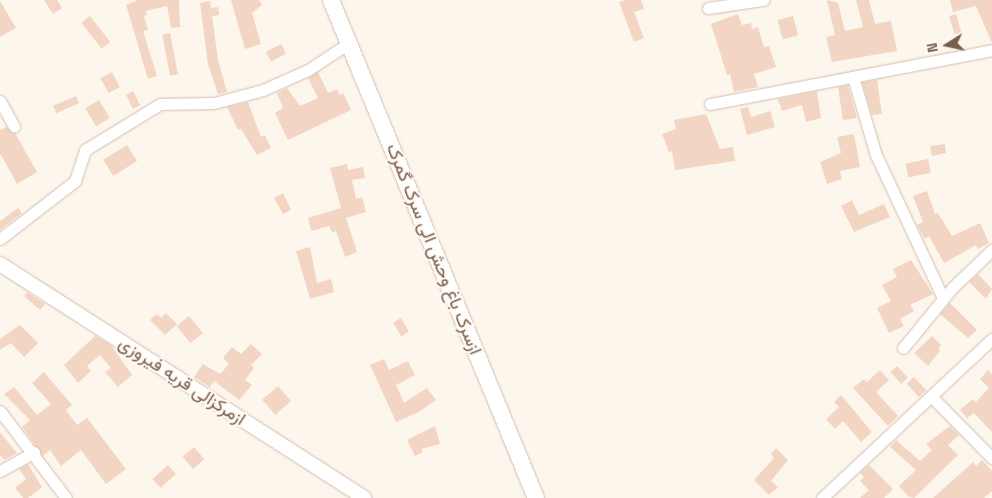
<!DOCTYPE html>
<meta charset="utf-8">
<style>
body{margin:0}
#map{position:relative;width:992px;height:498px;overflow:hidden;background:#fdf6ec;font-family:"Space Grotesk",Vazirmatn,sans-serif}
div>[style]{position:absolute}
.building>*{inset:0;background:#f3d5c3;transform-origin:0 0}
.roads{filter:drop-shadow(0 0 1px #d1beb0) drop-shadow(0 0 1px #d1beb0)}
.minor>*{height:11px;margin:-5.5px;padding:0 5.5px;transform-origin:5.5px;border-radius:5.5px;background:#fff}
.tertiary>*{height:14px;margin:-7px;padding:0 7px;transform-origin:7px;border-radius:7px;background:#fff}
.secondary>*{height:16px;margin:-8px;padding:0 8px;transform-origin:8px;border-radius:8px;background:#fff}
span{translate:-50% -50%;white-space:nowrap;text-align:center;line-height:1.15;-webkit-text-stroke:4px #fffaf3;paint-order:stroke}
.street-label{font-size:18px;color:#7a5c4d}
.north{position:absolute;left:922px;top:20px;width:50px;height:50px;-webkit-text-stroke:4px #fffaf3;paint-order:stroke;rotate:260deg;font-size:14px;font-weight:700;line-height:20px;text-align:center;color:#7a5c4d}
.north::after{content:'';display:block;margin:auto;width:18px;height:22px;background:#7a5c4d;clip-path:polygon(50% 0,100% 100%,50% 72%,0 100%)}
</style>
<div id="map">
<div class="building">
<i style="clip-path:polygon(44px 0,57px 0,62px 8px,53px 14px)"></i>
<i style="clip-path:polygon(138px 0,179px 0,179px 3px,180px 27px,171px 28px,167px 6px,146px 11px,147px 15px,144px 16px,148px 30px,143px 31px,157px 76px,148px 79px,126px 5px)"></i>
<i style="clip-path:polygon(231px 0,259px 0,262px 5px,252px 13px,261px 44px,245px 49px)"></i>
<i style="clip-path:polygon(625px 0,641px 0,644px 9px,634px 12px,644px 38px,634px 42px,619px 2px)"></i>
<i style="clip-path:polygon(827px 0,838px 3px,845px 31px,863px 27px,856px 0,869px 0,875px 24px,891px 21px,897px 51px,832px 62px,826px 37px,835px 35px)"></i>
<i style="clip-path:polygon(950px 0,992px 0,992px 43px,976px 6px,953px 12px)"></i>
<i style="clip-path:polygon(0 1px,16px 28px,0 37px)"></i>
<i style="clip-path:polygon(210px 1px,211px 8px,218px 7px,219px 15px,212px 16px,218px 60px,227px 92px,218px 94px,208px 64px,200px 3px)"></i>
<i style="clip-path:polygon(738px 14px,742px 25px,751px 23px,752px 29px,758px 27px,764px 47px,769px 46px,776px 67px,754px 74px,758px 87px,734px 92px,730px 74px,727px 75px,711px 24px)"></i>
<i style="left:956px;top:14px;width:19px;height:7px;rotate:74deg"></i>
<i style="left:90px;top:16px;width:33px;height:11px;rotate:52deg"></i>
<i style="left:793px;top:16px;width:20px;height:16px;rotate:75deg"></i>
<i style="left:170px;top:33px;width:42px;height:8px;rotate:79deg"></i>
<i style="left:281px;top:44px;width:11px;height:17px;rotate:63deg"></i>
<i style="left:112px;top:72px;width:17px;height:13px;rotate:62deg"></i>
<i style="clip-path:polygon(318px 72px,328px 93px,337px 89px,340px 95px,343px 93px,351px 110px,288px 140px,275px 113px,283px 108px,277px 93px,287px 88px,300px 106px,318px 98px,308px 78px)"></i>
<i style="clip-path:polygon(877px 80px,882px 114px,872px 115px,862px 82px)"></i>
<i style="clip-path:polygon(848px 85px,857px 118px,843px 120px,838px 87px)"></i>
<i style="left:133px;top:91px;width:16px;height:8px;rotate:63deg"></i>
<i style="clip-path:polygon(817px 91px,821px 118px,806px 122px,802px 105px,782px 111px,778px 99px)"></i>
<i style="left:76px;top:96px;width:8px;height:25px;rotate:67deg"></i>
<i style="left:99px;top:100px;width:21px;height:16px;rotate:59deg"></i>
<i style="clip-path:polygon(248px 102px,261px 137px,265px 135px,271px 148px,257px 155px,241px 129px,238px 130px,227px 107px)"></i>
<i style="clip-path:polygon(748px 107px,751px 117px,770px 111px,775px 127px,747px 135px,740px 109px)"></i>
<i style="clip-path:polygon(706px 114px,720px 149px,733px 147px,735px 161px,675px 170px,672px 151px,669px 152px,662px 134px,676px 129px,674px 120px)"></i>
<i style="clip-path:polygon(6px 127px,15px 133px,37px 172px,17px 184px,0 153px,0 130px)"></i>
<i style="clip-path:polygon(854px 134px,860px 167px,840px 171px,842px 179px,827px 184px,820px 162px,841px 153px,837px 137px)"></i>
<i style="clip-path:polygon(945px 144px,946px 153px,932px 156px,930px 146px)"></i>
<i style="left:127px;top:145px;width:19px;height:28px;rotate:58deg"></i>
<i style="left:928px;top:159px;width:14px;height:23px;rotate:78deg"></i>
<i style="clip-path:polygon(347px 164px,348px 170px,363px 167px,365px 178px,352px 180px,356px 199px,362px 197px,366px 212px,346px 218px,357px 252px,345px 257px,336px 231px,332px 232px,329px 226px,311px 231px,308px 218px,341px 208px,330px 168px)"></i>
<i style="clip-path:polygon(927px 191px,935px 214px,938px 213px,952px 236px,980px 223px,989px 243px,978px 249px,976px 245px,944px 263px,929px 236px,925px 239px,917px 225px,923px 222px,913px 196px)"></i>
<i style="clip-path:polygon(283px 193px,291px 210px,283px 214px,274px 198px)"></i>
<i style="clip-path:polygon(852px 200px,859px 215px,884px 204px,890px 217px,854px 232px,841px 206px)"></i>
<i style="clip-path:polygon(18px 208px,22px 213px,0 230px,0 221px)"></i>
<i style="clip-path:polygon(310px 247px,317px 283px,331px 279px,334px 292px,310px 299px,296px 251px)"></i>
<i style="clip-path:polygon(911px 260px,933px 294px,910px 305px,914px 311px,900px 319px,904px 326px,889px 333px,877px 308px,891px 301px,882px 285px,897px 277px,893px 269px)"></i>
<i style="clip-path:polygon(978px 274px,992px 289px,986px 299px,969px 282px)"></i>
<i style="clip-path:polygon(27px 292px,45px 304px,40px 310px,24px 296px)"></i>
<i style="clip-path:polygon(950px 303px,977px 330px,968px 338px,940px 314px)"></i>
<i style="clip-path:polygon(166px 313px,177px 324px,165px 335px,150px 320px,157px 314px,161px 318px)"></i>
<i style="left:189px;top:316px;width:22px;height:16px;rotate:51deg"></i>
<i style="left:401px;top:318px;width:16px;height:9px;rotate:60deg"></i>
<i style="clip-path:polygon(20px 325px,38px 343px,24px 357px,11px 343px,0 350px,0 339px)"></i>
<i style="clip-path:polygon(95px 336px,111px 345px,132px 375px,118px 387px,105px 372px,111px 368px,100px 355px,87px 366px,91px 371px,78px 383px,64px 365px)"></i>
<i style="clip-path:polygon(932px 336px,941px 345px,938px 349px,940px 351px,928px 366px,914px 353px)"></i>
<i style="clip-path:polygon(251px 344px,262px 354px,251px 365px,254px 368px,245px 380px,252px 385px,239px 400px,214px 381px,210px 387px,194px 377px,203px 364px,220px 374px,229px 364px,223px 358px,232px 347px,241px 354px)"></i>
<i style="clip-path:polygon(384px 359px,389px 370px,408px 361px,415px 375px,396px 385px,404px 403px,427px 388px,436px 400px,417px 413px,396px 422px,370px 365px)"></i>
<i style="left:897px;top:366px;width:16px;height:9px;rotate:47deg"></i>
<i style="clip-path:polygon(880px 370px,889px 380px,876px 392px,898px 416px,888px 426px,853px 388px,864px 379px,867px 382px)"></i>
<i style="clip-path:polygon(988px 370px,992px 375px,992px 432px,974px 413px,967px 418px,960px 410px,973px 399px,976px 402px,989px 388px,980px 379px)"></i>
<i style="clip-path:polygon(44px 372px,72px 405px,66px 410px,77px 425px,87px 418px,126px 469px,106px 484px,81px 450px,61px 466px,50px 450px,43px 456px,22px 427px,30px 420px,4px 394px,14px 387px,37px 415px,51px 404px,32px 383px)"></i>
<i style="left:914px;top:377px;width:18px;height:10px;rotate:47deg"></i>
<i style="left:278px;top:386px;width:20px;height:21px;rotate:49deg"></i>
<i style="clip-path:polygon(841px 395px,872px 432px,861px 442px,843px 421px,835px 429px,826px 419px,839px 407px,834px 402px)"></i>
<i style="clip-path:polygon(435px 426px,440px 444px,421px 449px,423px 452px,415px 456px,407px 440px)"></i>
<i style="clip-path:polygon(950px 426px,959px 435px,948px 445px,958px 455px,914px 498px,908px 496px,899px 486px,916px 470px,890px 447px,896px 440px,920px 461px,932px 450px,926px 444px)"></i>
<i style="clip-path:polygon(0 432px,17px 453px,4px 460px,0 455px)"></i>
<i style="left:194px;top:447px;width:16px;height:15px;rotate:50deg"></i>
<i style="clip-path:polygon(776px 448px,788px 460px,771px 481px,778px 487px,769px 495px,754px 480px,774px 458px,771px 454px)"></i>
<i style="clip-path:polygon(982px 460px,992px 471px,992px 491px,984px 498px,933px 498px,973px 462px,976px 466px)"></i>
<i style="clip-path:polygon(28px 464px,42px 487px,28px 498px,23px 498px,15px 488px,26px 479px,19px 469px)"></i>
<i style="left:168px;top:465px;width:12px;height:21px;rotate:48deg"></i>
<i style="clip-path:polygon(869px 465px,893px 489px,884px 498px,860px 498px,869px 490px,860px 481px,864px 477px,860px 473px)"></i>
</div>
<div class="roads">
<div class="minor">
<i style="left:708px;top:8px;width:56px;rotate:-8.3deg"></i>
<i style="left:853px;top:77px;width:81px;rotate:73.6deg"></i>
<i style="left:876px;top:155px;width:158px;rotate:64.9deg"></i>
<i style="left:0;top:101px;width:29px;rotate:61deg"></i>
<i style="left:710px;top:104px;width:287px;rotate:-10.8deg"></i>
<i style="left:0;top:239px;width:95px;rotate:-37.7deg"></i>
<i style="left:75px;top:181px;width:33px;rotate:-72deg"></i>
<i style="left:85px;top:150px;width:88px;rotate:-31.5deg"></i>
<i style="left:160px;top:104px;width:54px;rotate:-1.1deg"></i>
<i style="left:214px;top:103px;width:51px;rotate:-14.9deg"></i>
<i style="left:263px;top:90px;width:49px;rotate:-24deg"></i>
<i style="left:308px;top:70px;width:49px;rotate:-33.4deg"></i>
<i style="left:903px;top:348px;width:79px;rotate:-50.7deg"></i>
<i style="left:953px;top:287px;width:54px;rotate:-43.5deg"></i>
<i style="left:931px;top:396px;width:87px;rotate:45.5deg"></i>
<i style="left:0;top:411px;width:109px;rotate:52.8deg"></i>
<i style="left:0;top:471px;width:39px;rotate:-29deg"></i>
<i style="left:822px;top:498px;width:233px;rotate:-43.1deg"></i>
</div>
<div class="tertiary">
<i style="left:0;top:264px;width:433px;rotate:32.7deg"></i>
</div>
<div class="secondary">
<i style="left:331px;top:0;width:539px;rotate:67.63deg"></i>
</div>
</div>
<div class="street-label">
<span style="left:434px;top:249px;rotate:68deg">ازسرک باغ وحش الی سرک گمرک</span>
<span style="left:182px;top:381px;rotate:33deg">ازمرکزالی قریه فیروزی</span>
</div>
<div class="north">N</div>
</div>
